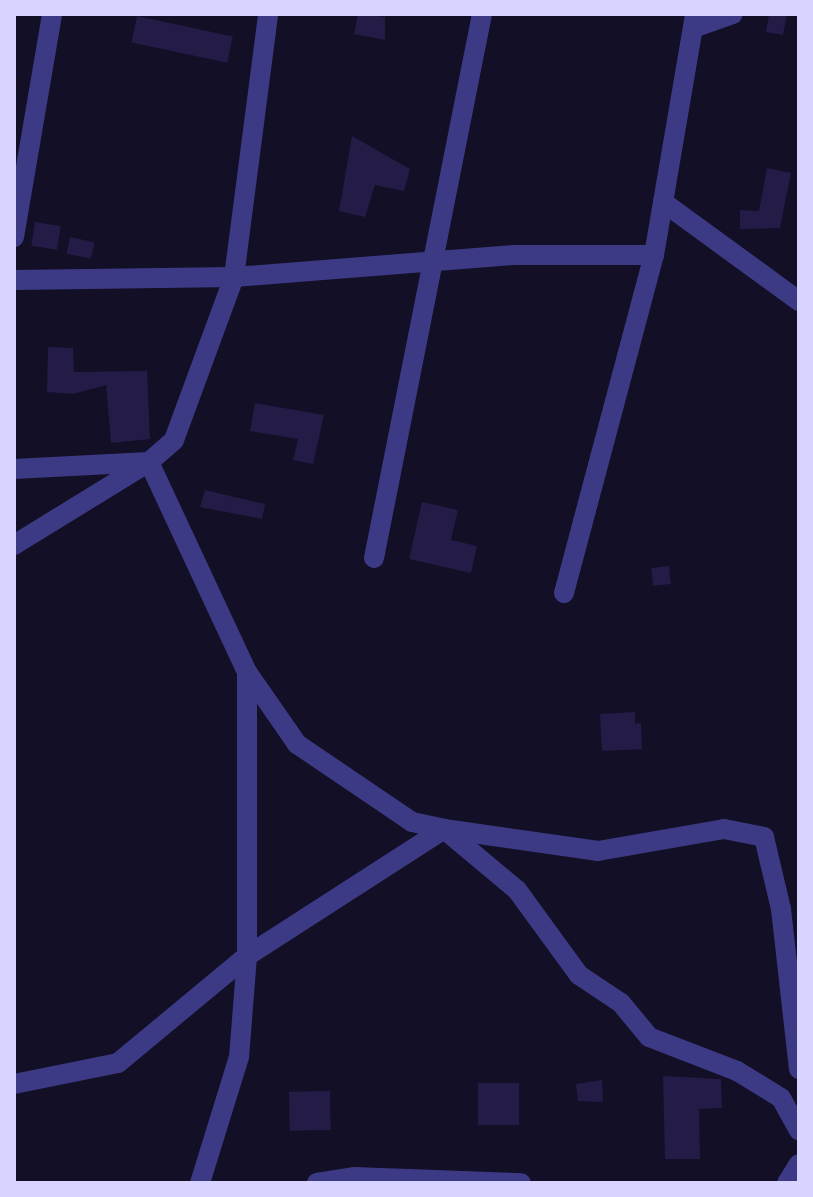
<!DOCTYPE html>
<style>
body{margin:0}
#map{position:relative;width:813px;height:1197px;overflow:hidden;background:#130f26;font-family:"Golos Text",sans-serif}
div>[style]{position:absolute}
.building>*{inset:0;background:#241b47;transform-origin:0 0}
.minor>*{height:20px;margin:-10px;padding:0 10px;transform-origin:10px;border-radius:10px;background:#3d3a85}
span{translate:-50% -50%;white-space:nowrap;text-align:center;line-height:1.15;-webkit-text-stroke:6px #130f26;paint-order:stroke}
.frame{position:absolute;inset:0;border:16px solid #d9d4ff;pointer-events:none}
</style>
<div id="map">
<div class="building">
<i style="clip-path:polygon(358px 14px,385px 17px,385px 40px,354px 34px)"></i>
<i style="clip-path:polygon(769px 14px,787px 14px,783px 35px,766px 32px)"></i>
<i style="left:137px;top:16px;width:98px;height:27px;rotate:12deg"></i>
<i style="clip-path:polygon(352px 136px,410px 169px,404px 191px,375px 185px,365px 217px,339px 211px)"></i>
<i style="clip-path:polygon(767px 168px,791px 173px,780px 228px,740px 229px,740px 210px,759px 211px)"></i>
<i style="left:35px;top:222px;width:26px;height:24px;rotate:9deg"></i>
<i style="left:70px;top:237px;width:25px;height:17px;rotate:12deg"></i>
<i style="clip-path:polygon(48px 347px,73px 348px,74px 372px,147px 371px,150px 439px,111px 443px,106px 385px,73px 394px,47px 392px)"></i>
<i style="clip-path:polygon(255px 403px,324px 415px,313px 464px,293px 460px,298px 439px,250px 431px)"></i>
<i style="clip-path:polygon(205px 490px,265px 504px,262px 519px,200px 507px)"></i>
<i style="clip-path:polygon(422px 502px,458px 510px,451px 540px,477px 546px,471px 573px,409px 559px)"></i>
<i style="left:669px;top:566px;width:18px;height:18px;rotate:84deg"></i>
<i style="clip-path:polygon(635px 712px,635px 724px,641px 723px,642px 749px,602px 751px,600px 714px)"></i>
<i style="clip-path:polygon(663px 1076px,721px 1079px,722px 1108px,699px 1109px,700px 1159px,665px 1159px)"></i>
<i style="clip-path:polygon(602px 1080px,603px 1102px,578px 1101px,576px 1084px)"></i>
<i style="left:478px;top:1083px;width:41px;height:42px"></i>
<i style="left:330px;top:1091px;width:39px;height:41px;rotate:89deg"></i>
</div>
<div class="minor">
<i style="left:693px;top:28px;width:42px;rotate:-19.3deg"></i>
<i style="left:663px;top:202px;width:168px;rotate:36.1deg"></i>
<i style="left:14px;top:237px;width:226px;rotate:-80.3deg"></i>
<i style="left:14px;top:280px;width:220px;rotate:-0.8deg"></i>
<i style="left:234px;top:277px;width:282px;rotate:-4.5deg"></i>
<i style="left:515px;top:255px;width:139px"></i>
<i style="left:14px;top:469px;width:135px;rotate:-3deg"></i>
<i style="left:149px;top:462px;width:33px;rotate:-41deg"></i>
<i style="left:174px;top:440px;width:174px;rotate:-69.8deg"></i>
<i style="left:234px;top:277px;width:265px;rotate:-82.6deg"></i>
<i style="left:14px;top:545px;width:158px;rotate:-31.6deg"></i>
<i style="left:149px;top:462px;width:232px;rotate:65deg"></i>
<i style="left:247px;top:672px;width:284px;rotate:90deg"></i>
<i style="left:247px;top:956px;width:101px;rotate:94.5deg"></i>
<i style="left:239px;top:1057px;width:132px;rotate:107.2deg"></i>
<i style="left:374px;top:558px;width:555px;rotate:-78.77deg"></i>
<i style="left:564px;top:593px;width:350px;rotate:-75.1deg"></i>
<i style="left:654px;top:255px;width:244px;rotate:-80.3deg"></i>
<i style="left:247px;top:672px;width:88px;rotate:55.2deg"></i>
<i style="left:297px;top:744px;width:139px;rotate:34.1deg"></i>
<i style="left:412px;top:822px;width:33px;rotate:12deg"></i>
<i style="left:444px;top:829px;width:95px;rotate:39.9deg"></i>
<i style="left:517px;top:890px;width:105px;rotate:53.9deg"></i>
<i style="left:579px;top:975px;width:50px;rotate:33.7deg"></i>
<i style="left:621px;top:1003px;width:44px;rotate:50.5deg"></i>
<i style="left:649px;top:1037px;width:94px;rotate:21.1deg"></i>
<i style="left:737px;top:1071px;width:52px;rotate:31.5deg"></i>
<i style="left:781px;top:1098px;width:37px;rotate:61deg"></i>
<i style="left:14px;top:1084px;width:106px;rotate:-11.4deg"></i>
<i style="left:118px;top:1063px;width:168px;rotate:-39.7deg"></i>
<i style="left:247px;top:956px;width:234px;rotate:-32.8deg"></i>
<i style="left:444px;top:829px;width:156px;rotate:8.1deg"></i>
<i style="left:598px;top:851px;width:128px;rotate:-9.9deg"></i>
<i style="left:724px;top:829px;width:41px;rotate:11.3deg"></i>
<i style="left:764px;top:837px;width:74px;rotate:76.7deg"></i>
<i style="left:781px;top:909px;width:161px;rotate:83.6deg"></i>
<i style="left:317px;top:1183px;width:37px;rotate:-9deg"></i>
<i style="left:354px;top:1177px;width:167px;rotate:2.1deg"></i>
<i style="left:787px;top:1183px;width:22px;rotate:-58deg"></i>
</div>
<div class="frame"></div>
</div>
